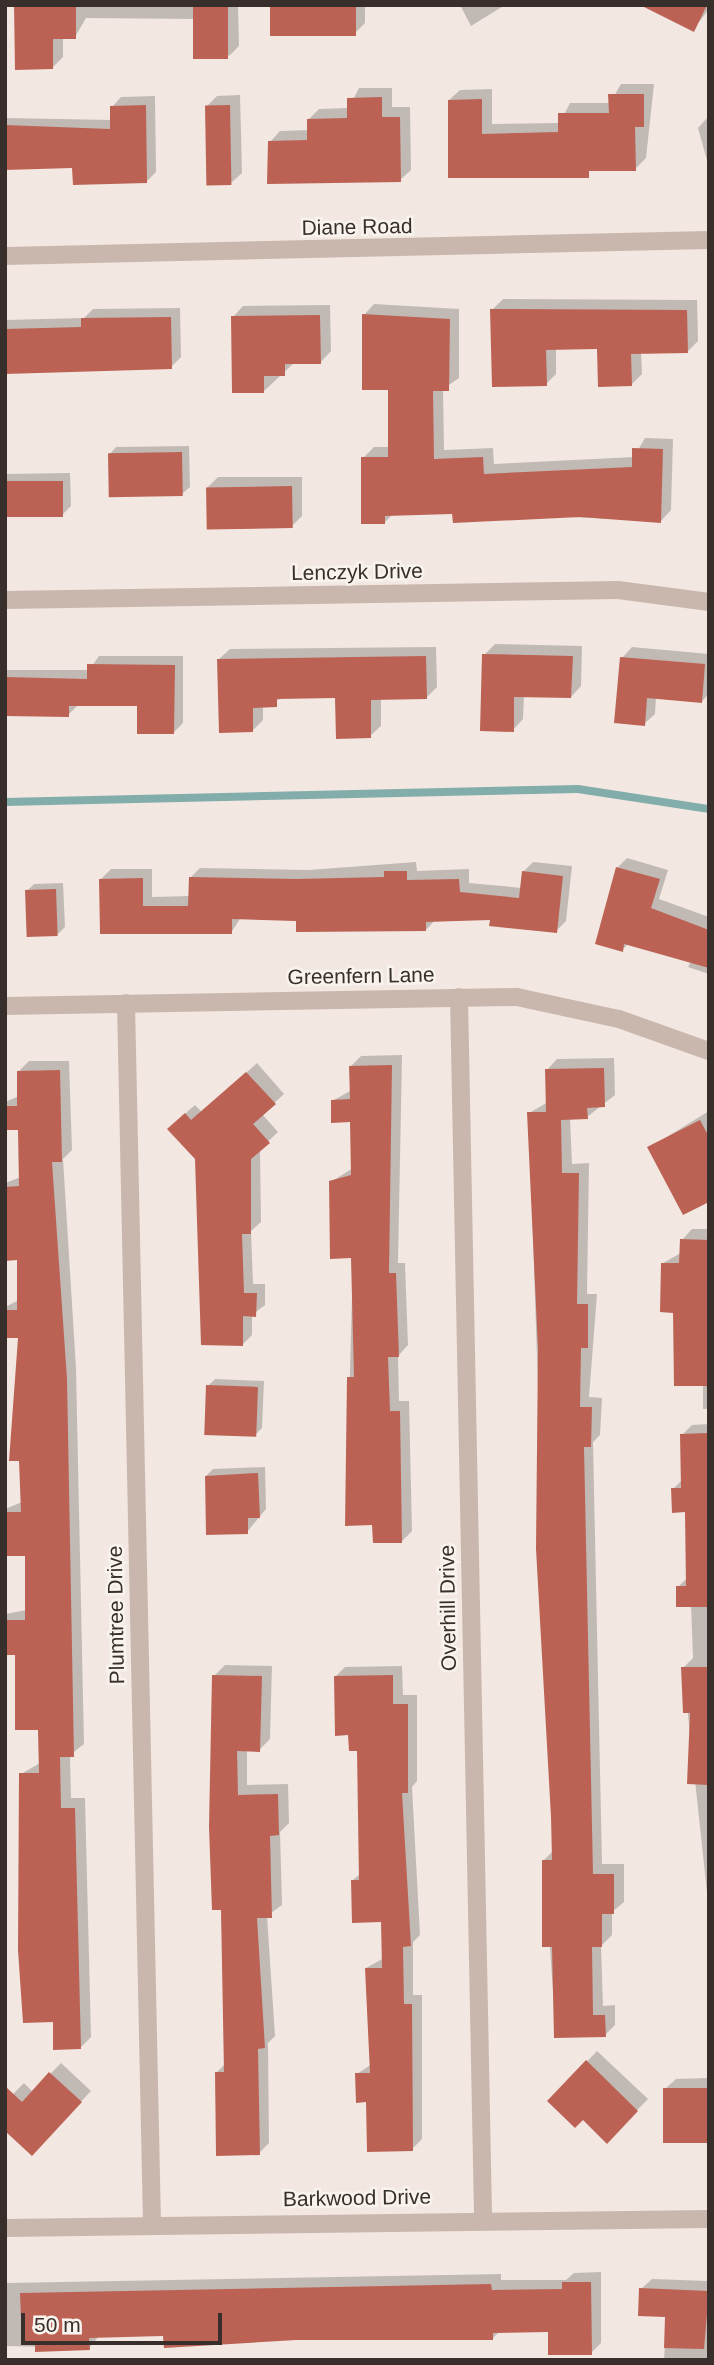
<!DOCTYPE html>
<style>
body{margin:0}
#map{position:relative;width:714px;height:2365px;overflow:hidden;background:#f2e8e1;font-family:Helvetica,sans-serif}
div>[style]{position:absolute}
.shadow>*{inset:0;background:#0003}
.stream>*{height:8px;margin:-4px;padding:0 4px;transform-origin:4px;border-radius:4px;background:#82adaa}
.building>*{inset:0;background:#bc6254;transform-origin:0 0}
.minor>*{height:18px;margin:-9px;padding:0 9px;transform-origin:9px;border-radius:9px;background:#c9b7ae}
span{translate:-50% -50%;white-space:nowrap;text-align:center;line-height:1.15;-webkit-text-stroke:5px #f9f3ed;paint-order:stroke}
.street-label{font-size:21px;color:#382e2b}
.frame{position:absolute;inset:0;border:7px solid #382e2b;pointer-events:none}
.scale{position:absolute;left:21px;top:2313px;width:201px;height:32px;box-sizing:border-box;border:4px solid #382e2b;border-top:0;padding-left:9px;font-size:21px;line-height:24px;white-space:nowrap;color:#382e2b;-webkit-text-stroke:5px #f9f3ed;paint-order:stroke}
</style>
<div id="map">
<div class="shadow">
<i style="clip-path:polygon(16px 5px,238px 5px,239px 46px,229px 56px,195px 19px,86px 18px,75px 37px,63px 37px,63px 57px,52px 68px)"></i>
<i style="clip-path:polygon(272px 5px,365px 5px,365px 23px,354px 34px)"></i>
<i style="clip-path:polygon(460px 5px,505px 5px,471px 26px)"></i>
<i style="clip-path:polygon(671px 5px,709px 5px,709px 9px,693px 30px)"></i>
<i style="clip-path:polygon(621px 84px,654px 84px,646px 158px,635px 169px,450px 176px,449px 100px,460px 90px,492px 89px,492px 124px,560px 123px,570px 103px,610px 103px)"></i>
<i style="clip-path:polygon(359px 88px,392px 88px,392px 107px,410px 107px,411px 170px,400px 180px,270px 142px,280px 131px,309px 130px,309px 119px,319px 109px,349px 108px)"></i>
<i style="clip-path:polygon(240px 95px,242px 173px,231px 183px,206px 107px,217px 96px)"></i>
<i style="clip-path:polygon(155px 96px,156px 172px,146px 182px,74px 166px,5px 168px,5px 118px,112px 120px,112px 107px,121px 97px)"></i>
<i style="clip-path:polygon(708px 117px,709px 164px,708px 164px,698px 128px)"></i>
<i style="clip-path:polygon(503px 299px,697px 300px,698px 341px,687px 352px,641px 352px,642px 374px,631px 385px,599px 347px,556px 348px,556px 374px,546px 384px,492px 310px)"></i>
<i style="clip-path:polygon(374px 304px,459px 309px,459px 378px,443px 389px,444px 450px,493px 448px,494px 464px,634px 457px,645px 438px,673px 439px,671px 510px,661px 521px,454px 512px,393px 514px,385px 522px,363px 458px,374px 447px,389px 447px,389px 389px,364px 315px)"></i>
<i style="clip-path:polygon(330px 305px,331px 351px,321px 362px,295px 362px,264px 391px,233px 317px,243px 306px)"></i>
<i style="clip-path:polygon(180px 308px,181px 357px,171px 367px,5px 373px,5px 320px,84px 318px,93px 309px)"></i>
<i style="clip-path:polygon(189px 446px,190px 487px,182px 494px,109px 455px,116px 447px)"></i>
<i style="clip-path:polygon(70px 473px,71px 506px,63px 514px,5px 516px,5px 474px)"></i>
<i style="clip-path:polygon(218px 477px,302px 477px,302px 516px,292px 526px,207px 488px)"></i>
<i style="clip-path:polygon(495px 644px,582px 646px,581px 686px,571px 697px,524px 696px,523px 719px,513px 730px,484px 655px)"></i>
<i style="clip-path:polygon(436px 647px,437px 687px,426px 698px,381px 698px,381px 726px,370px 736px,337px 696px,285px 697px,263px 706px,263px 720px,252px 731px,219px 659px,230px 649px)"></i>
<i style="clip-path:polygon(632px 647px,709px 654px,709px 694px,701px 702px,656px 697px,655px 714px,644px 724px,622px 658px)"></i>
<i style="clip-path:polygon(99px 656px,183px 656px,183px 723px,174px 732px,139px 705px,78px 705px,68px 715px,5px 712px,5px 670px,89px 670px)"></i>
<i style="clip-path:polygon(627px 858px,668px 870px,659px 899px,709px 917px,709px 974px,688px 967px,691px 961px,628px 944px,622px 950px,597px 943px,618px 867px)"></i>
<i style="clip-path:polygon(416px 862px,417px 871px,469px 869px,469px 883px,522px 888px,523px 872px,533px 862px,572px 866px,566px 921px,556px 931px,492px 919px,435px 920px,426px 930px,241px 917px,231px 933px,102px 933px,101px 879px,111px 869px,152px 869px,152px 897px,190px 896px,190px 878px,200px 868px,308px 870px)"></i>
<i style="clip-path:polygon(63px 883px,65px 927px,58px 934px,27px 891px,34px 884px)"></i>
<i style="clip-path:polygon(402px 1055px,398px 1263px,405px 1263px,408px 1345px,398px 1356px,399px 1401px,409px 1401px,412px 1531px,402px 1541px,374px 1523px,346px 1524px,353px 1257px,331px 1182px,353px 1168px,352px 1121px,332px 1101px,352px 1090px,351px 1066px,361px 1056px)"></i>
<i style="clip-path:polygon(614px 1058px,615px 1095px,587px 1117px,570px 1118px,572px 1164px,589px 1163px,587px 1294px,597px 1294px,589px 1397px,602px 1398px,600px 1435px,593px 1442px,602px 1864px,624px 1864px,624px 1902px,612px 1912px,612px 1935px,601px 1946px,603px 2006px,615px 2005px,615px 2025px,605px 2035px,556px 2036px,544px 1860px,553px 1851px,529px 1113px,548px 1102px,547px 1070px,557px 1059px)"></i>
<i style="clip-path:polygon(29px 1061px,69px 1061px,72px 1150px,63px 1159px,76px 1368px,84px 1744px,70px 1755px,71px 1798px,85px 1798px,91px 2037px,81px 2047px,54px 2021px,21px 1774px,40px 1763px,40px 1728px,16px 1653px,5px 1653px,5px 1614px,27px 1610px,27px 1554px,5px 1555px,5px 1509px,22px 1502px,20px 1336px,5px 1336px,5px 1307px,19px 1300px,19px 1258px,5px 1259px,5px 1183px,21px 1177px,20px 1128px,5px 1128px,5px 1102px,19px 1096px,18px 1072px)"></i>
<i style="clip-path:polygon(257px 1063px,284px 1094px,262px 1114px,278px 1132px,260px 1149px,261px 1222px,251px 1231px,253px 1284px,265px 1284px,265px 1305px,252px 1315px,252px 1335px,242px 1345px,197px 1159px,179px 1119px,195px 1105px,202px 1112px)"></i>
<i style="clip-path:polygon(709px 1111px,709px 1200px,649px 1148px)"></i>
<i style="clip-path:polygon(692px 1229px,709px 1229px,709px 1409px,703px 1409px,703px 1384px,663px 1263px,681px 1253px,682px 1240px)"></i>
<i style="clip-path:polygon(215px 1379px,264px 1381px,262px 1428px,255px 1435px,208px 1386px)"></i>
<i style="clip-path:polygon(709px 1424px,709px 1902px,708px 1902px,683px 1668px,693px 1658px,691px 1605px,678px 1587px,688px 1577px,686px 1511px,673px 1489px,682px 1480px,682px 1435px,692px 1425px)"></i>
<i style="clip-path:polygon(265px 1467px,266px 1509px,247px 1532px,206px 1476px,213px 1469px)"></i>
<i style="clip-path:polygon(225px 1665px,272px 1666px,270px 1739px,259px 1750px,247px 1750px,247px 1785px,288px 1784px,289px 1823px,280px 1832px,282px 1905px,267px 1916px,275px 2036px,268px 2043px,269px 2143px,259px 2153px,216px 2073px,226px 2063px,214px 1676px)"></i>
<i style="clip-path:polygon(402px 1666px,403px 1695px,417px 1695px,417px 1781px,412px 1787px,420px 1935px,413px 1942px,413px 1995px,422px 1995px,422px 2139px,412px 2149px,368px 2101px,357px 2074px,372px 2064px,366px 1968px,384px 1958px,383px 1920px,353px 1880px,361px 1873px,358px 1749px,335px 1677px,345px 1667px)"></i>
<i style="clip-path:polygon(597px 2051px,648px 2099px,607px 2141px,583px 2118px,549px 2101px)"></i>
<i style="clip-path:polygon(61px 2063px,91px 2091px,42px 2143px,5px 2102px,24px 2083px,33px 2092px)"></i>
<i style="clip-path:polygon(709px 2078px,709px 2141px,665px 2089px,676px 2079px)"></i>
<i style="clip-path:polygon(601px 2272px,601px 2343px,591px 2353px,550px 2330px,500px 2331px,492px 2339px,165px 2334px,99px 2336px,89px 2348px,5px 2346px,5px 2283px,501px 2274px,501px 2280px,566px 2280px,574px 2273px)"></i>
<i style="clip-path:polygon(652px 2279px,709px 2281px,709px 2360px,664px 2360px,667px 2315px,641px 2289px)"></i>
</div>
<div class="stream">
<i style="left:5px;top:802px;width:573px;rotate:-1.3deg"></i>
<i style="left:578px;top:789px;width:133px;rotate:8.7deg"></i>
</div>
<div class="building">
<i style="clip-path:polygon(14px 5px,76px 5px,76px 39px,53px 39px,53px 69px,15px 70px)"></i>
<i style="left:193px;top:5px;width:35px;height:54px"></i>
<i style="left:270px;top:5px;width:86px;height:31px"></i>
<i style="clip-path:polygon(640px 5px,707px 5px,694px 32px)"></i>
<i style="clip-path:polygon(608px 94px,644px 94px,644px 127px,635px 127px,636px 171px,589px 171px,589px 178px,448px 178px,448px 100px,482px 99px,482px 134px,558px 132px,558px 113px,609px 113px)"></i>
<i style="clip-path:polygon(382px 97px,382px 117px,400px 117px,401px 182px,267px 184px,268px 141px,307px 140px,307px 119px,347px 118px,347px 98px)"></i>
<i style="clip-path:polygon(146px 105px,147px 183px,73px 185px,72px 168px,5px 170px,5px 125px,110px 129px,110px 106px)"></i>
<i style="left:230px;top:105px;width:80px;height:25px;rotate:89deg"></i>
<i style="clip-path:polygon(490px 309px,687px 310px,688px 353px,631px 354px,632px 386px,598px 387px,597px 349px,546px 350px,547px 386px,492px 387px)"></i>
<i style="clip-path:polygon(362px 314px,450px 319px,449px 391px,433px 391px,434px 459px,483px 457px,484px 474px,632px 467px,632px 448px,663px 449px,661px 523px,580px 517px,453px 523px,452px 514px,385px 516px,385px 524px,361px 524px,361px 457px,388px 457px,388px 390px,362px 390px)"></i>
<i style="clip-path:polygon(320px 315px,321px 364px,285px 364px,285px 376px,264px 376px,264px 393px,232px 393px,231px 316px)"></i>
<i style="clip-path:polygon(171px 317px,172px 369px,5px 374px,5px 329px,81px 327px,81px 318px)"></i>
<i style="left:182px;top:452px;width:44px;height:74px;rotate:89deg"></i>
<i style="left:5px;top:481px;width:58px;height:36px"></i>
<i style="left:292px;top:486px;width:42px;height:86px;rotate:89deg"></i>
<i style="clip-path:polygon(482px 654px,573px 656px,571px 698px,514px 697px,514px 732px,480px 731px)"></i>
<i style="clip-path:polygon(426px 656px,427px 699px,371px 700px,371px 738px,336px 739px,335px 698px,277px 699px,277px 707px,253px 708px,253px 732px,219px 733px,217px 659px)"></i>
<i style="clip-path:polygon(620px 657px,705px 664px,702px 703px,647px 698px,645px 726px,614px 723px)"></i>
<i style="clip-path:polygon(87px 664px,175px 665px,174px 734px,137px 734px,137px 706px,69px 706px,69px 717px,5px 716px,5px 677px,87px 679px)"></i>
<i style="clip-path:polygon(616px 867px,660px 879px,651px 908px,709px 930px,709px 968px,624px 944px,623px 952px,595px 944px)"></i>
<i style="clip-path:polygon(384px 871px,407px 871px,407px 880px,459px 879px,460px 892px,519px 898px,522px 871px,563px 876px,557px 933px,489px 926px,490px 920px,426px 922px,426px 931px,296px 932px,296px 921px,232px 919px,232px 934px,100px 934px,99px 879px,143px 878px,143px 906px,188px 906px,189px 877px,297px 879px,384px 877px)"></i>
<i style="left:56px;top:889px;width:47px;height:31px;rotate:88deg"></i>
<i style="clip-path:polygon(392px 1065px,389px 1273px,396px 1273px,399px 1357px,388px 1357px,390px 1411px,400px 1411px,402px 1543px,373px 1543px,372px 1525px,345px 1526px,347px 1377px,354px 1377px,351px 1258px,330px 1259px,329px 1181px,351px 1175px,350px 1122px,331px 1123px,331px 1100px,350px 1099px,349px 1066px)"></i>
<i style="clip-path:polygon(604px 1068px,605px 1107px,587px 1108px,588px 1119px,561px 1120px,562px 1173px,579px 1173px,577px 1304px,588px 1304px,588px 1348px,581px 1348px,580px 1407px,592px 1407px,591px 1447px,584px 1447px,593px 1874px,614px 1874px,614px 1914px,602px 1914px,602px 1947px,592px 1947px,593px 2015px,605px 2015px,606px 2037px,554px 2038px,552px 1947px,542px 1947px,542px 1860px,552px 1860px,551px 1817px,536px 1549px,538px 1349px,527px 1112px,546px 1112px,545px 1069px)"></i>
<i style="clip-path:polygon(60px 1070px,62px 1162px,52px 1162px,67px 1379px,74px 1757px,60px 1757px,61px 1808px,75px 1808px,81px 2049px,53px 2050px,53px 2022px,23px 2023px,18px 1950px,19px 1773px,39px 1773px,38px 1730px,15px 1730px,15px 1655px,5px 1655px,5px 1620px,25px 1620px,25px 1556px,5px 1556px,5px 1512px,21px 1512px,19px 1461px,9px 1461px,18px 1338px,5px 1338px,5px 1310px,17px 1310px,17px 1260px,5px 1261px,5px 1187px,19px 1186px,18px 1130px,5px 1130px,5px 1106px,17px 1106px,17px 1071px)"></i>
<i style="clip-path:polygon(246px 1072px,276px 1104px,253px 1124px,270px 1143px,251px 1159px,251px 1234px,242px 1234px,244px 1293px,257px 1293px,256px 1317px,243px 1316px,243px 1346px,201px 1345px,195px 1159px,167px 1129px,185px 1113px,191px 1120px)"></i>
<i style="clip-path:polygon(700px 1120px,709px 1137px,709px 1202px,683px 1215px,647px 1147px)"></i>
<i style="clip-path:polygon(680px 1239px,709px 1240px,709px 1386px,674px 1386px,673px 1313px,660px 1312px,661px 1263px,679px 1263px)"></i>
<i style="left:206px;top:1385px;width:52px;height:50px;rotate:2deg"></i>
<i style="clip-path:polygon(709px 1433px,709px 1607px,676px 1607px,676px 1586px,686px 1586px,685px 1512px,672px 1513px,671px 1488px,681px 1488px,680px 1434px)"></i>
<i style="clip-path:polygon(258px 1473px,260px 1518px,248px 1518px,248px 1534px,206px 1535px,205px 1476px)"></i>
<i style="clip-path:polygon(681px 1667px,709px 1667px,709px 1785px,687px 1784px,690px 1713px,683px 1713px)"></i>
<i style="clip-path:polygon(212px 1675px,262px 1676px,260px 1752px,237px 1751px,238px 1795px,278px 1794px,279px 1835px,270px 1836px,272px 1918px,257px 1918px,265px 2048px,258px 2049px,260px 2155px,216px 2156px,215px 2072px,224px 2072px,221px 1910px,212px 1910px,209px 1827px)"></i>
<i style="clip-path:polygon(393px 1675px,393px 1704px,408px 1704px,408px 1793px,402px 1793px,411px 1946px,403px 1947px,404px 2004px,412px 2004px,413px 2151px,367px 2152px,366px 2102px,356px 2103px,355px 2073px,370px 2073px,365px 1968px,382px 1968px,381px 1922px,352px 1923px,351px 1880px,359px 1880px,357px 1751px,349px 1751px,348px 1735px,335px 1736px,334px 1676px)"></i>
<i style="clip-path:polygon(586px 2060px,638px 2111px,607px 2144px,583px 2120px,575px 2128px,547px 2101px)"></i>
<i style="clip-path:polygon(49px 2072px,82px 2102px,32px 2156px,5px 2131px,5px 2086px,22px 2102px)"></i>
<i style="left:709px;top:2088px;width:55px;height:46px;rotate:90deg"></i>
<i style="clip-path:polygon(562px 2282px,591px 2282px,592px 2355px,548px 2355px,548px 2332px,493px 2333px,493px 2340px,296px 2340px,164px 2348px,163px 2336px,89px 2338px,90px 2350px,35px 2352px,35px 2342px,22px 2342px,20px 2293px,491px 2284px,492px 2290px,562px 2289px)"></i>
<i style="clip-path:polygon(639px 2288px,709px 2291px,704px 2349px,664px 2348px,665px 2317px,638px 2316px)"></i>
</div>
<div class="minor">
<i style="left:5px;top:256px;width:704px;rotate:-1.3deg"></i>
<i style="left:5px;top:600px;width:613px;rotate:-0.93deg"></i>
<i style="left:618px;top:590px;width:92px;rotate:7.5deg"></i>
<i style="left:459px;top:997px;width:1221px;rotate:88.87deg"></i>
<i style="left:126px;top:1003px;width:1222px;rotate:88.78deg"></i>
<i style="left:5px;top:1006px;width:512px;rotate:-1.01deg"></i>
<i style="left:517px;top:997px;width:104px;rotate:12.2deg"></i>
<i style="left:619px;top:1019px;width:96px;rotate:19.6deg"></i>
<i style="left:5px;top:2228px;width:704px;rotate:-0.73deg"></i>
</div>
<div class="street-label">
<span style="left:357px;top:227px;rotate:-1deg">Diane Road</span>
<span style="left:357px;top:572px;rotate:-1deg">Lenczyk Drive</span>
<span style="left:361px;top:976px;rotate:-1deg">Greenfern Lane</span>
<span style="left:448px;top:1608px;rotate:-91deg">Overhill Drive</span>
<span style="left:116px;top:1615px;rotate:-91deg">Plumtree Drive</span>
<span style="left:357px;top:2198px;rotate:-1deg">Barkwood Drive</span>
</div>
<div class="frame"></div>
<div class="scale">50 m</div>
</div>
